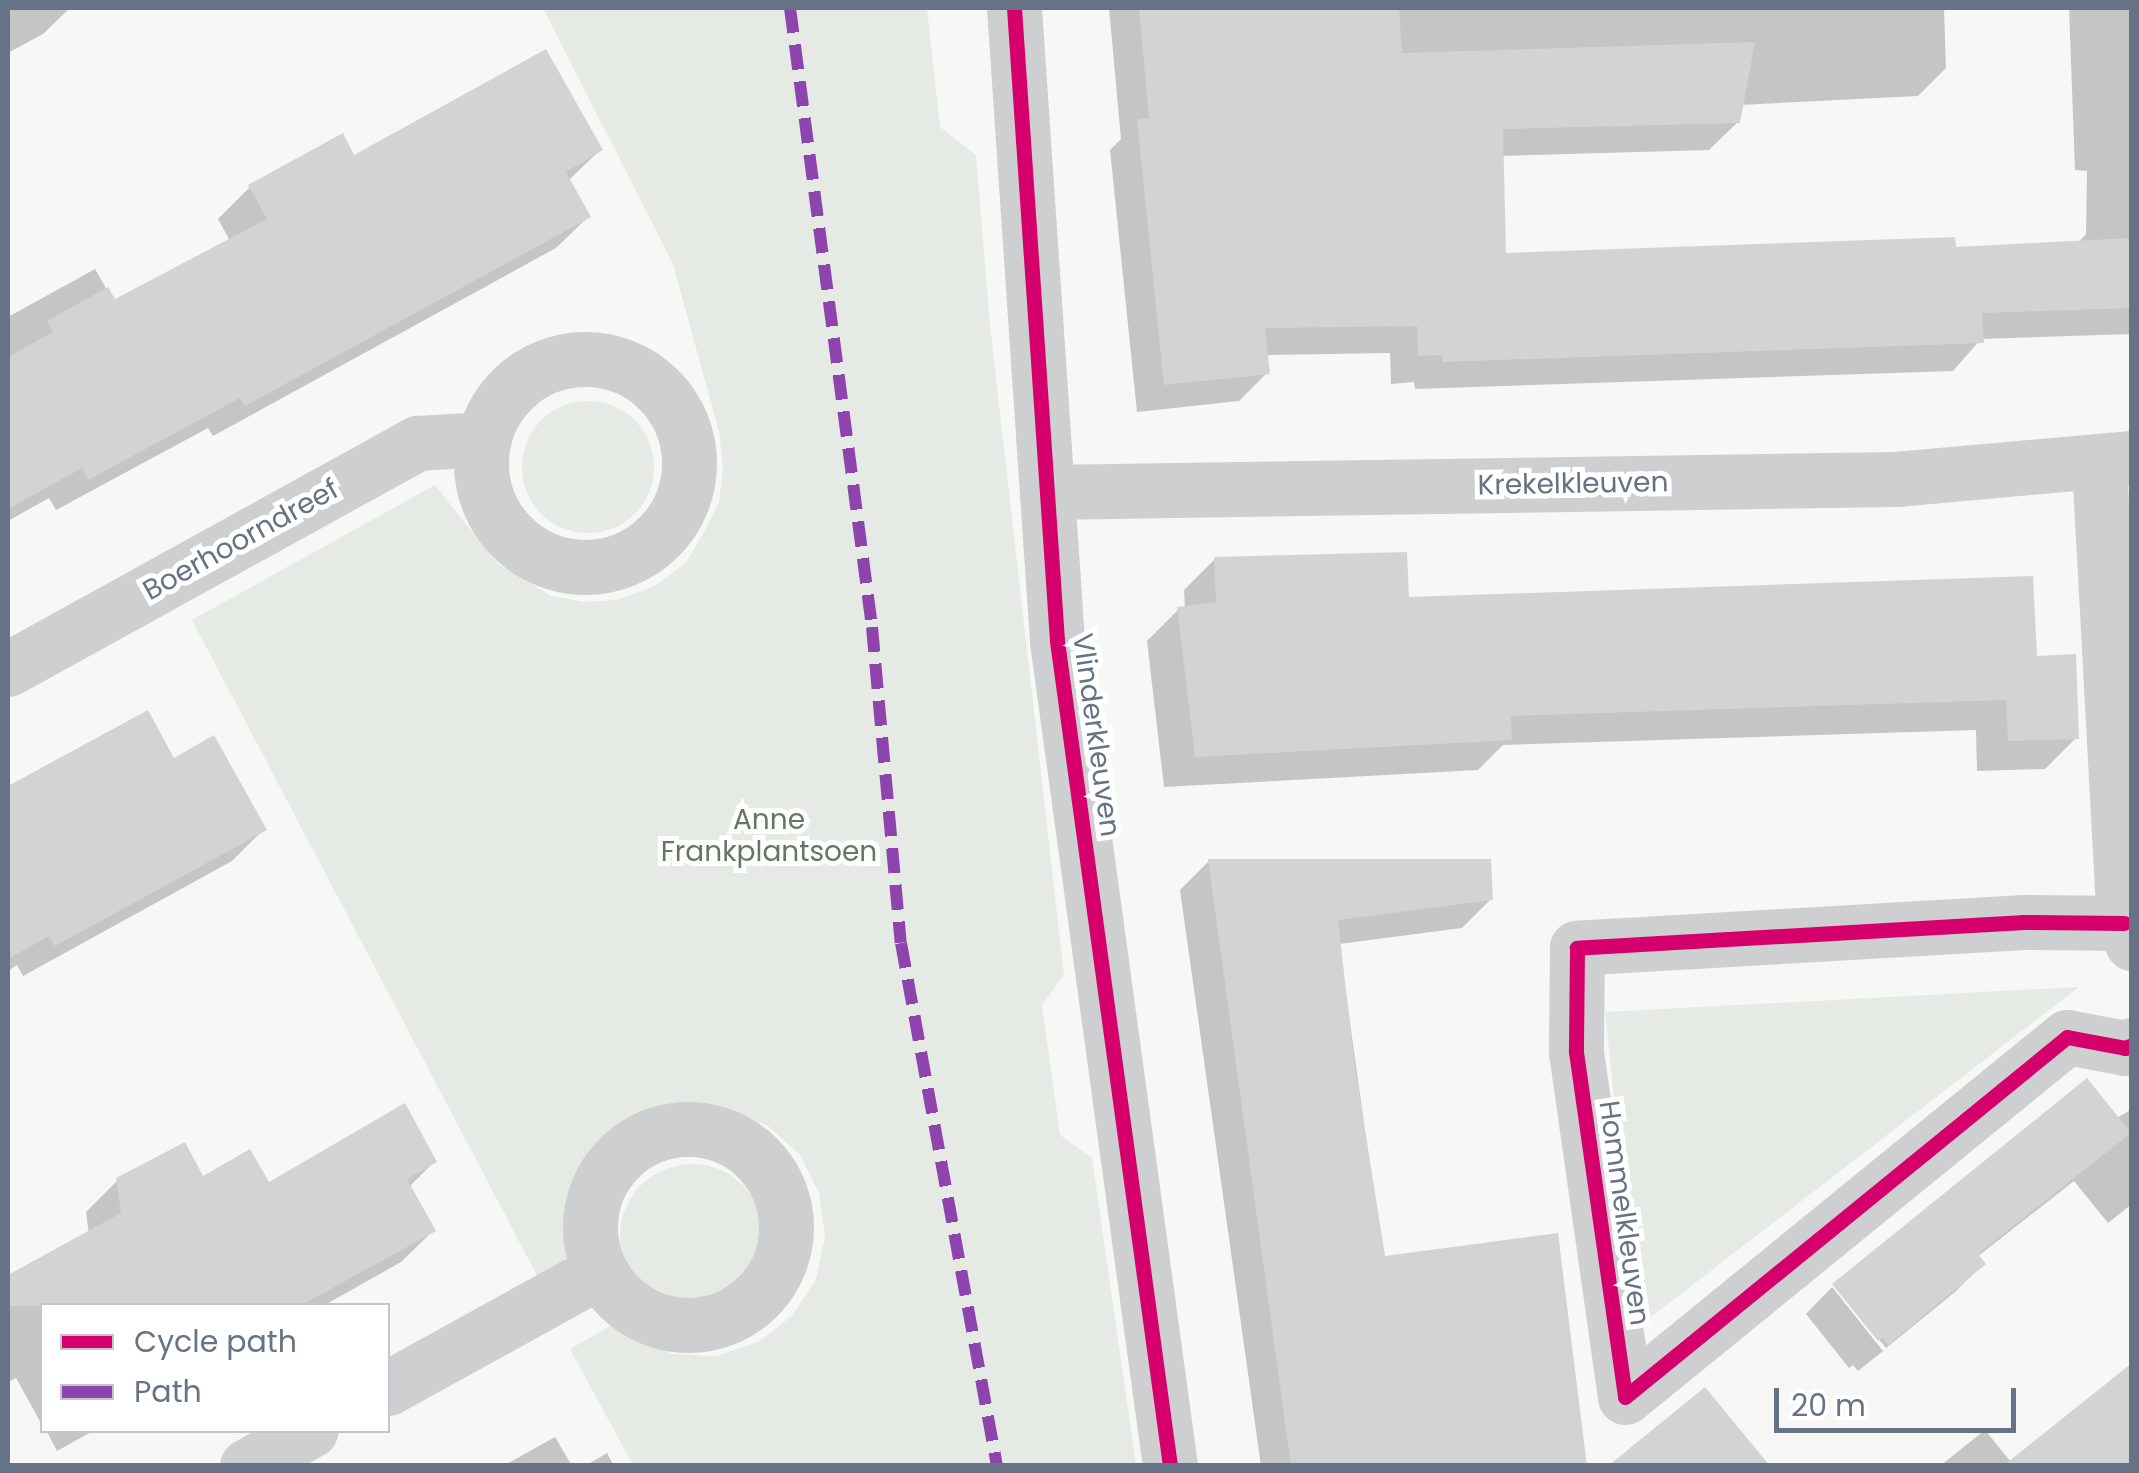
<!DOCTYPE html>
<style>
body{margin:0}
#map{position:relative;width:2139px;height:1473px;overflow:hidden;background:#f7f7f6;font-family:Poppins,sans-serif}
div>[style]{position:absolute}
.green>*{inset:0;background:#e5eae4}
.round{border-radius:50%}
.shadow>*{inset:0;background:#0003}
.building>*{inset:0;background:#d2d3d4}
.minor>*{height:55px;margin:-27.5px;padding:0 27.5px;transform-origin:27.5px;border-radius:27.5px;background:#cecfd1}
.minor>.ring{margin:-27.5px;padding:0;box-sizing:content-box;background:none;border:55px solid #cecfd1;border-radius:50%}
.quiet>*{height:12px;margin-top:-6px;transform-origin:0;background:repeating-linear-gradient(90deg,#8e44ad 0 25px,transparent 0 37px)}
.cycleway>*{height:15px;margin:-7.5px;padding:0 7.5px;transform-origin:7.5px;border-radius:7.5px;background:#d6006c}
span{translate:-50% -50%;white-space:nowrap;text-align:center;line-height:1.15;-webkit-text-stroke:10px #fff;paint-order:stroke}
.street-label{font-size:28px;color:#667286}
.park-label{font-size:28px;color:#617861}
.frame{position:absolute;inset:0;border:10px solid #667286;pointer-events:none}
.legend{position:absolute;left:40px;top:1303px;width:350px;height:130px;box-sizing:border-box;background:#fff;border:2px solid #c2c7cf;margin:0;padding:12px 18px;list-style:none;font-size:30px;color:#667286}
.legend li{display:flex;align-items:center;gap:20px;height:50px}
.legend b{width:50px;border:2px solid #c2c7cf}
.scale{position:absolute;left:1774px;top:1388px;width:242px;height:45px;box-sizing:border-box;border:5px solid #667286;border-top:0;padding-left:12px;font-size:30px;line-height:35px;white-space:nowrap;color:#667286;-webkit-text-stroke:8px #fff;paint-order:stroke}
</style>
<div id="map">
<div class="green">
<i style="clip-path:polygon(543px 8px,927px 8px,940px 127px,976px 155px,990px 325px,1064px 975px,1042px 1005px,1060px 1135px,1092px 1158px,1136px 1465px,633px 1465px,570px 1349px,616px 1323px,636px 1340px,673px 1354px,716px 1356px,758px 1342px,792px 1316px,816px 1279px,825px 1237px,819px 1193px,800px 1155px,768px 1126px,728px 1109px,688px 1107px,650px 1116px,616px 1137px,591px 1168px,577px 1204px,575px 1243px,579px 1260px,540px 1281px,192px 620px,435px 485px,497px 563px,551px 596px,584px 602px,617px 600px,655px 586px,686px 563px,704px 532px,719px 503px,723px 467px,719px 432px,673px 264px)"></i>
<i class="round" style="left:522px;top:401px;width:132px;height:132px"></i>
<i style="clip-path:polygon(2079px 987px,1638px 1327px,1605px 1012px)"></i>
<i class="round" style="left:620px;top:1164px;width:144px;height:144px"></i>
</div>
<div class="shadow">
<i style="clip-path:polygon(8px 8px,70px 8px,43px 34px,8px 53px)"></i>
<i style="clip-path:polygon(1109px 8px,1944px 8px,1946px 68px,1918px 96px,1741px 105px,1738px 122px,1709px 150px,1501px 156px,1504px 256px,1953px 250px,2078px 243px,2086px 234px,2087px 171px,2075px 170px,2069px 8px,2132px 8px,2132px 334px,1981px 339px,1953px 371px,1415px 389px,1414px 382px,1391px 384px,1390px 353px,1265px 355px,1267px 373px,1239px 401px,1137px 412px,1110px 150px,1121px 139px)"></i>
<i style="clip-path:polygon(600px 150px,568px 181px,588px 217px,556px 248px,213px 436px,208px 428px,56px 510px,49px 498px,8px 521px,8px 317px,95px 269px,114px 302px,230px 241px,218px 219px,250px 187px,353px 158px)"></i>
<i style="clip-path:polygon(1215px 559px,1407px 600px,2034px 658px,2076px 738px,2045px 769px,1977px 771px,1976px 730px,1503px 745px,1478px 770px,1164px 787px,1147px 641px,1178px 610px,1185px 609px,1184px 590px)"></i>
<i style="clip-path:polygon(146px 714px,173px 761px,264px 829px,232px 861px,23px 976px,17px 965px,8px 971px,8px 789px)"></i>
<i style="clip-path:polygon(1209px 861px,1491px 899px,1462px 928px,1339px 944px,1383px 1259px,1585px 1466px,1261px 1466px,1180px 890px)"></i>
<i style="clip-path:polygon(2132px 1109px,2132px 1204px,2108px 1223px,2074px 1181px,1977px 1257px,1983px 1264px,1955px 1292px,1886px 1348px,1836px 1285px)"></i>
<i style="clip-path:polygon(434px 1162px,409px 1187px,433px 1231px,401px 1262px,323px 1306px,42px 1306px,42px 1425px,16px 1378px,8px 1382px,8px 1278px,89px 1234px,86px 1212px,118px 1180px,268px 1185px)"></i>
<i style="clip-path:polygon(1832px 1287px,1883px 1351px,1858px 1371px,1853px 1365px,1849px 1368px,1806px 1314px)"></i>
<i style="clip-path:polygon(46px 1430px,95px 1430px,57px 1451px)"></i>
<i style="clip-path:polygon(1985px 1430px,2011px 1462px,2132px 1466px,1940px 1466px)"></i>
<i style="clip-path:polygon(555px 1437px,572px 1466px,503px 1466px)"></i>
<i style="clip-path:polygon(607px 1453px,614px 1466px,585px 1466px)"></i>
</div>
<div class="building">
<i style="clip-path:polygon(1139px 8px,1399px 8px,1402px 53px,1755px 42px,1740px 123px,1503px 129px,1506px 253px,1955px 237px,1956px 247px,2132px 238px,2132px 308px,1982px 313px,1984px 343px,1442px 362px,1442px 355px,1418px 356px,1417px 326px,1265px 328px,1270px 374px,1164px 385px,1137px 119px,1149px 118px)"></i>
<i style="clip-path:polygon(546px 49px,603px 150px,566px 172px,591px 217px,245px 406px,240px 398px,88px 480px,82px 468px,8px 509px,8px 357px,53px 332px,47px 321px,108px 287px,115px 299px,267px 219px,248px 185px,343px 133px,354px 155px)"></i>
<i style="clip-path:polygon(1407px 552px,1409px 597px,2033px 576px,2037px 656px,2076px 654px,2079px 739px,2008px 741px,2006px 700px,1511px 716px,1512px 740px,1195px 757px,1177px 607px,1216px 602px,1214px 557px)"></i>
<i style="clip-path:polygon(148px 710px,174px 758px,214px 735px,267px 830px,55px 946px,49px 936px,8px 959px,8px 786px)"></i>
<i style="clip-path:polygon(1208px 859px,1491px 859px,1493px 900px,1338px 920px,1354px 1060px,1385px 1256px,1558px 1233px,1587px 1466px,1291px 1466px)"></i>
<i style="clip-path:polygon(2087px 1078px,2131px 1133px,1978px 1254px,1986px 1264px,1888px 1345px,1882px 1338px,1878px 1341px,1832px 1284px)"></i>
<i style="clip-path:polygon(405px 1103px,437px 1162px,407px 1179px,436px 1231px,300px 1306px,8px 1306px,8px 1275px,121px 1213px,116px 1178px,185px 1142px,203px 1176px,250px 1149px,269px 1182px)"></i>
<i style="clip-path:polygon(2132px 1363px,2132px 1466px,2003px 1466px)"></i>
<i style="clip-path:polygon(1705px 1387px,1770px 1466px,1608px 1466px,1678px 1409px)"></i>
</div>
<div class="minor">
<i style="left:1014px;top:8px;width:634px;rotate:86.11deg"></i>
<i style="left:1057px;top:641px;width:833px;rotate:82.2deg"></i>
<i class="ring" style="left:481px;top:359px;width:153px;height:153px"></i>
<i style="left:2099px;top:464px;width:460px;rotate:86.9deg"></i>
<i style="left:2124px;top:923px;width:22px;rotate:68deg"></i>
<i style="left:1047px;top:492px;width:849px;rotate:-0.88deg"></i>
<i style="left:1896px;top:479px;width:237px;rotate:-5.1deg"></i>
<i style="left:8px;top:669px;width:468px;rotate:-28.9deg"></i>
<i style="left:418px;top:443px;width:64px;rotate:-3.6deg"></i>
<i style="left:2124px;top:923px;width:100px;rotate:-179.4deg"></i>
<i style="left:2024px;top:922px;width:448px;rotate:176.7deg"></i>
<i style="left:1577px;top:948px;width:104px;rotate:90.6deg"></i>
<i style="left:1576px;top:1052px;width:348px;rotate:81.9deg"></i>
<i style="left:1625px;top:1397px;width:570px;rotate:-39.16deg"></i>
<i style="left:2067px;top:1037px;width:59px;rotate:10.7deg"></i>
<i style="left:2125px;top:1048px;width:8px;rotate:-23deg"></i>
<i class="ring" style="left:590px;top:1129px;width:141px;height:141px"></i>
<i style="left:388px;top:1388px;width:242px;rotate:-28.9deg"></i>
<i style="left:247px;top:1466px;width:73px;rotate:-29.4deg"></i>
</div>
<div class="quiet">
<i style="left:790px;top:8px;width:624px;rotate:82.45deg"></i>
<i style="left:872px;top:627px;width:317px;rotate:84.8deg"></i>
<i style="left:901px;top:943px;width:532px;rotate:79.6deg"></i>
</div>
<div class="cycleway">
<i style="left:1014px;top:8px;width:634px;rotate:86.11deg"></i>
<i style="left:1057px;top:641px;width:833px;rotate:82.2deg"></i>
<i style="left:2124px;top:923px;width:100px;rotate:-179.4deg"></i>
<i style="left:2024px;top:922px;width:448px;rotate:176.7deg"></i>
<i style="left:1577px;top:948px;width:104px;rotate:90.6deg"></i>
<i style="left:1576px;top:1052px;width:348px;rotate:81.9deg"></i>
<i style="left:1625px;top:1397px;width:570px;rotate:-39.16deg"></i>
<i style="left:2067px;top:1037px;width:59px;rotate:10.7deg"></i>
<i style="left:2125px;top:1048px;width:8px;rotate:-23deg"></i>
</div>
<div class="street-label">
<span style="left:1573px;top:484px;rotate:-1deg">Krekelkleuven</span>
<span style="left:241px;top:540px;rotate:-29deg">Boerhoorndreef</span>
<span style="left:1096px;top:735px;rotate:82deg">Vlinderkleuven</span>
<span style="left:1624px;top:1213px;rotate:82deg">Hommelkleuven</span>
</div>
<div class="park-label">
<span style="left:769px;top:836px">Anne<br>Frankplantsoen</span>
</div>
<div class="frame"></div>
<ul class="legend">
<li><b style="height:12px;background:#d6006c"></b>Cycle path</li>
<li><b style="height:12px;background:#8e44ad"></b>Path</li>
</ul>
<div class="scale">20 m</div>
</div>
